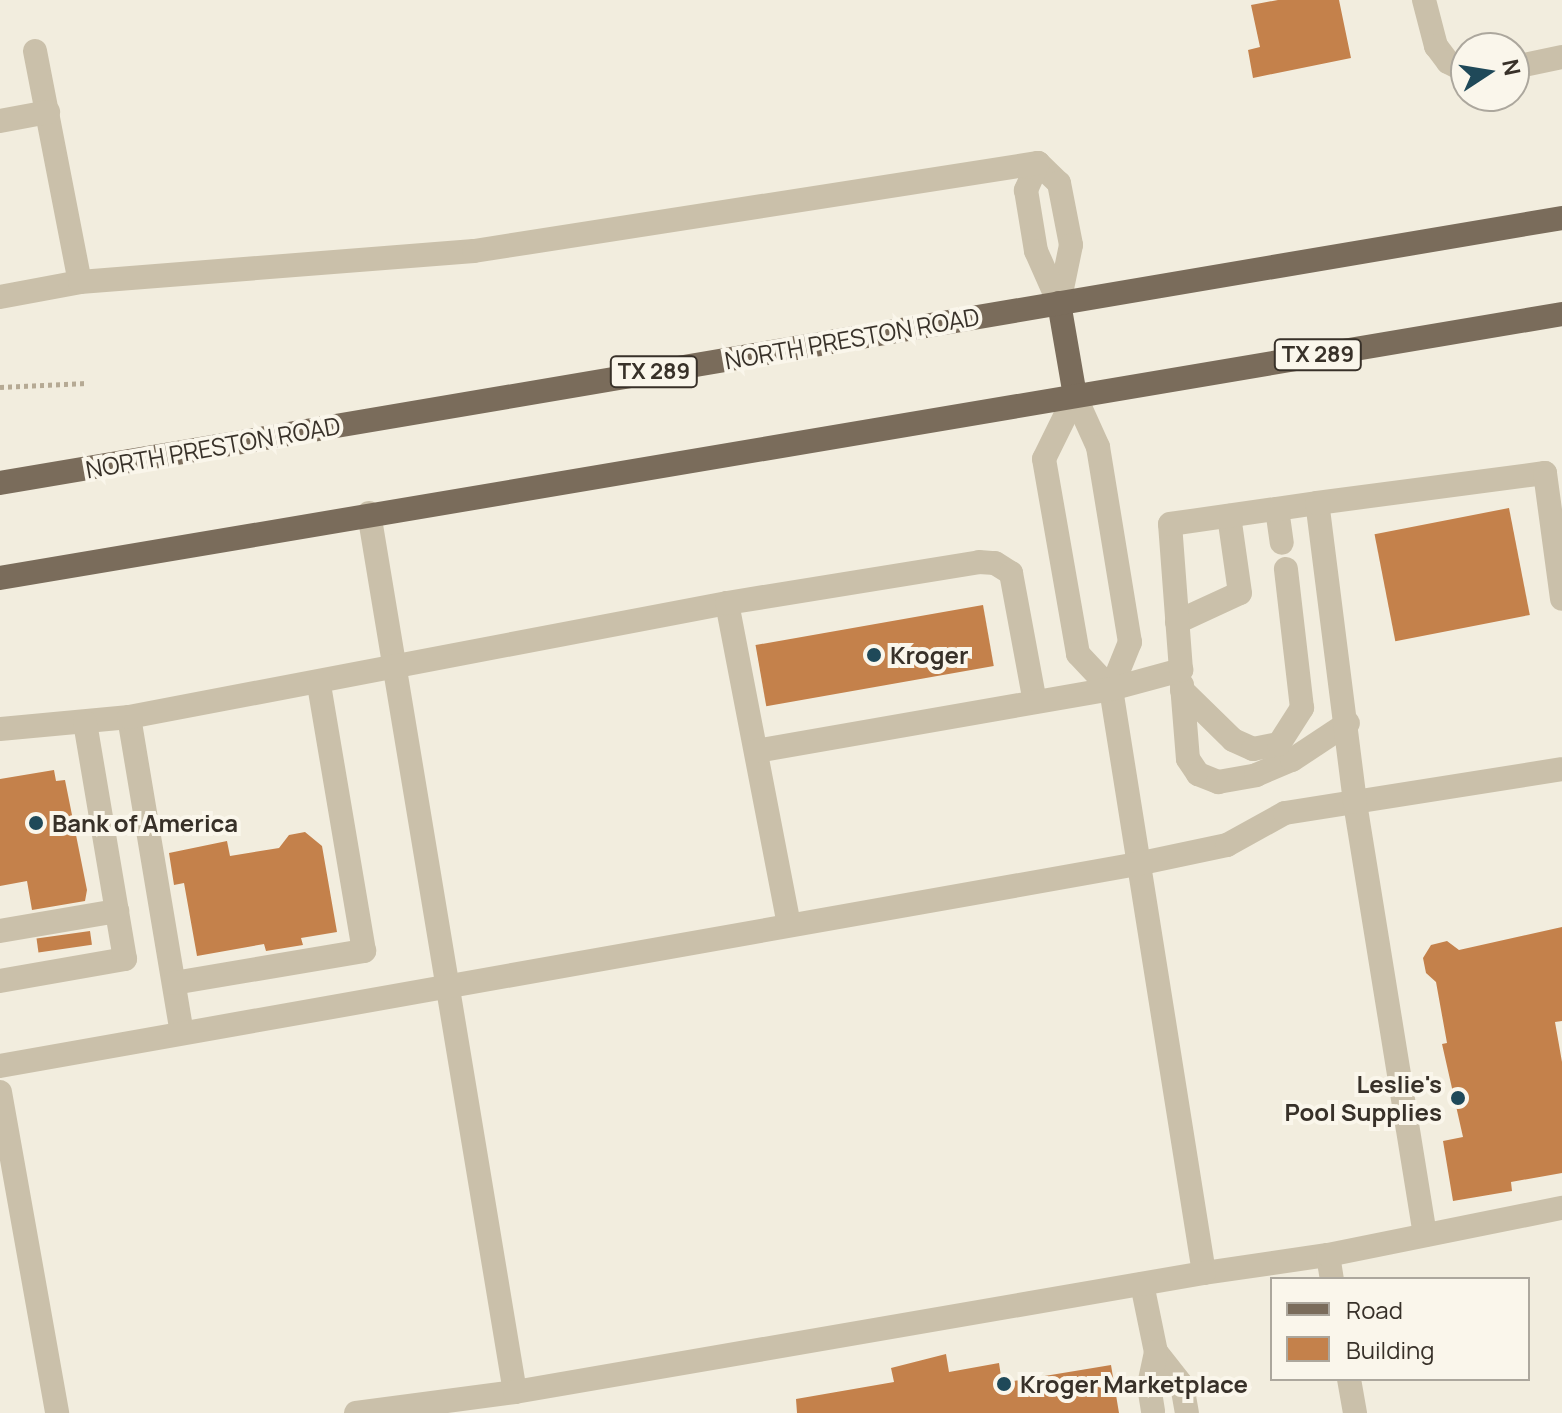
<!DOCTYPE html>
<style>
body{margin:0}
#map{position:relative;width:1562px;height:1413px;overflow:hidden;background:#f2edde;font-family:Manrope,sans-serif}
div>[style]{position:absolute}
.building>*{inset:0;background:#c4814b;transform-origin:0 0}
.path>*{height:5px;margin-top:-2.5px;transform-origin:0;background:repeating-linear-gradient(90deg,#b6aa94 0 4px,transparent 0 8px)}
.minor>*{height:24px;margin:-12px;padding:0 12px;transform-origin:12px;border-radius:12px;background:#cac0aa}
.major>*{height:24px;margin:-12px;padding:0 12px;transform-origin:12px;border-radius:12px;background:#7a6c5b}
.dots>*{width:22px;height:22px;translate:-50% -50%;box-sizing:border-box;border:4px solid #faf6eb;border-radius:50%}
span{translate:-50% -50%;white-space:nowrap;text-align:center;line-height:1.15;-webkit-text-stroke:8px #faf6eb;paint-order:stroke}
.shield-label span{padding:2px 6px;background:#faf6eb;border:2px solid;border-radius:6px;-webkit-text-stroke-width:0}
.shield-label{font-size:22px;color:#383129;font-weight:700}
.street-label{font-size:24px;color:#383129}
.poi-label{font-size:24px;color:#383129;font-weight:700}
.left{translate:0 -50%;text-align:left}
.right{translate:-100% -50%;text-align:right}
.legend{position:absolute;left:1270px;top:1277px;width:260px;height:104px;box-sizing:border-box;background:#faf6eb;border:2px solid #aca79d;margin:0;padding:10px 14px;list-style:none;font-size:24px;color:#383129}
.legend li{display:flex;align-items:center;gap:16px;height:40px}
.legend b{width:40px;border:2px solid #aca79d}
.north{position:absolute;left:1450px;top:32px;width:80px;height:80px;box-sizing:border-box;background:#faf6eb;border:2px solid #aca79d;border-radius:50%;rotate:78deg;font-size:22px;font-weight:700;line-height:32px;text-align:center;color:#383129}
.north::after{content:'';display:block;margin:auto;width:28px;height:36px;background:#1f4959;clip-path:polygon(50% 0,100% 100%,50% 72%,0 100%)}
</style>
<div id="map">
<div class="building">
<i style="clip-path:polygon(1278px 0,1339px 0,1351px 58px,1253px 78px,1248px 50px,1260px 47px,1251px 5px)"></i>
<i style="left:1509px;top:508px;width:109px;height:137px;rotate:79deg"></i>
<i style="left:983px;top:605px;width:62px;height:231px;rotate:80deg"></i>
<i style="clip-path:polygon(54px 770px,56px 781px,65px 780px,87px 890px,85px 901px,32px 910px,27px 881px,0 886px,0 779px)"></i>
<i style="clip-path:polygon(305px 832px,322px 846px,337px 932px,301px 938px,303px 945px,266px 951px,264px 944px,197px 956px,184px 883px,174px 885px,169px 853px,227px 841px,230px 856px,279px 848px,289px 835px)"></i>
<i style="clip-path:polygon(1562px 927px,1562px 1021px,1555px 1022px,1562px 1062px,1562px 1173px,1511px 1182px,1512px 1191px,1453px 1201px,1443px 1141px,1463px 1137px,1442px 1044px,1447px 1043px,1436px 982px,1426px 973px,1423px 958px,1431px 945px,1447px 941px,1459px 950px)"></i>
<i style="left:90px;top:931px;width:14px;height:54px;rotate:82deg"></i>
<i style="clip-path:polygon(946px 1354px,949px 1372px,999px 1363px,1002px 1383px,1111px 1365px,1119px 1413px,797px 1413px,796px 1399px,894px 1382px,891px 1368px)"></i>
</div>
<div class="path">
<i style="left:0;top:387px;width:87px;rotate:-2.6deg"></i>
</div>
<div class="minor">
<i style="left:1424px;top:0;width:48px;rotate:75.4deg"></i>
<i style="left:1436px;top:46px;width:20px;rotate:53deg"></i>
<i style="left:1448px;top:62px;width:20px;rotate:27deg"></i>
<i style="left:35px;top:51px;width:235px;rotate:79deg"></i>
<i style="left:1514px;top:67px;width:49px;rotate:-11.8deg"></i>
<i style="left:0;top:121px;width:49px;rotate:-10.6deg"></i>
<i style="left:1038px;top:163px;width:29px;rotate:44deg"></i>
<i style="left:1059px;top:183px;width:63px;rotate:79deg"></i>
<i style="left:1071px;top:245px;width:59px;rotate:101.7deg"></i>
<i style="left:1038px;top:163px;width:30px;rotate:114deg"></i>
<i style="left:1026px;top:190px;width:62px;rotate:80.7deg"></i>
<i style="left:1036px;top:251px;width:57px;rotate:66.1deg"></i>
<i style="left:0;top:297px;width:81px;rotate:-10.6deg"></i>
<i style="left:80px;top:282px;width:395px;rotate:-4.5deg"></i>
<i style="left:474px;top:251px;width:571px;rotate:-8.87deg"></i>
<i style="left:1075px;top:396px;width:56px;rotate:65.7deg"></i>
<i style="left:1098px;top:447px;width:198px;rotate:80.7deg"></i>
<i style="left:1130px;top:642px;width:51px;rotate:112deg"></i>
<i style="left:1111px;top:689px;width:591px;rotate:80.95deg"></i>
<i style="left:1204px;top:1273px;width:125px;rotate:-8.3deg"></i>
<i style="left:1328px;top:1255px;width:24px;rotate:81deg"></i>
<i style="left:1075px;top:396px;width:70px;rotate:116.2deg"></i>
<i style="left:1044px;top:459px;width:198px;rotate:80.1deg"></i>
<i style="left:1078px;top:654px;width:48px;rotate:46.7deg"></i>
<i style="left:1277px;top:509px;width:34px;rotate:82deg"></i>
<i style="left:369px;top:513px;width:891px;rotate:80.57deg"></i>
<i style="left:727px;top:603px;width:327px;rotate:79.1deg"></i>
<i style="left:1177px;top:622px;width:69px;rotate:-24.7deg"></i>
<i style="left:1240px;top:593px;width:78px;rotate:-98.1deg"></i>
<i style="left:1182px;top:685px;width:74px;rotate:85.4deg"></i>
<i style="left:1188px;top:759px;width:18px;rotate:56deg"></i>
<i style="left:1198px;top:774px;width:22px;rotate:22deg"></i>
<i style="left:1218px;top:782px;width:39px;rotate:-10deg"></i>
<i style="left:1256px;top:775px;width:39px;rotate:-23deg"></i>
<i style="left:1292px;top:760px;width:67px;rotate:-33.5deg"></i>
<i style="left:1182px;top:690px;width:71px;rotate:44.4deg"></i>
<i style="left:1233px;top:740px;width:22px;rotate:24deg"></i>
<i style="left:1253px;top:749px;width:26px;rotate:-11deg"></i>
<i style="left:1279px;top:744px;width:43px;rotate:-57.4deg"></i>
<i style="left:1302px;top:708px;width:140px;rotate:-96.6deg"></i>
<i style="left:129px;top:717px;width:320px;rotate:80.5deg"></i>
<i style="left:0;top:729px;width:130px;rotate:-5.3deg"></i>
<i style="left:129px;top:717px;width:609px;rotate:-10.79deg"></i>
<i style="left:727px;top:603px;width:255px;rotate:-9.2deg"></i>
<i style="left:979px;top:562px;width:16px;rotate:4deg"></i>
<i style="left:995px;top:563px;width:19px;rotate:32deg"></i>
<i style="left:1011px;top:573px;width:131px;rotate:79.5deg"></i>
<i style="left:756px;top:751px;width:360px;rotate:-9.9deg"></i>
<i style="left:1111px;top:689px;width:73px;rotate:-15.2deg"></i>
<i style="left:1181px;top:670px;width:146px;rotate:-94.3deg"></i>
<i style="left:1170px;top:524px;width:148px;rotate:-8.1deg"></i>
<i style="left:0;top:931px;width:119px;rotate:-9.7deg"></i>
<i style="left:0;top:981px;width:127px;rotate:-10deg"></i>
<i style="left:125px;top:959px;width:240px;rotate:-99.6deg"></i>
<i style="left:174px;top:983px;width:193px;rotate:-9.6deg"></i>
<i style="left:364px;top:951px;width:271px;rotate:-99.6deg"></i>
<i style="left:0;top:1066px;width:1155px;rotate:-10.07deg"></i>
<i style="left:1137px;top:864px;width:92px;rotate:-11.9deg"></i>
<i style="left:1227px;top:845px;width:66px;rotate:-28.9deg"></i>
<i style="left:1285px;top:813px;width:280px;rotate:-9deg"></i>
<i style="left:0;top:1092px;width:326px;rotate:79.9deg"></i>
<i style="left:1425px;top:1235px;width:439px;rotate:-99.2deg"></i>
<i style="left:1355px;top:802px;width:301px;rotate:-97.2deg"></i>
<i style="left:1317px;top:503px;width:230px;rotate:-7.5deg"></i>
<i style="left:1545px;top:473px;width:127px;rotate:82.3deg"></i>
<i style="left:1328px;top:1255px;width:239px;rotate:-11.4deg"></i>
<i style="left:1142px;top:1284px;width:69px;rotate:78.4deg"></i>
<i style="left:1156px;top:1352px;width:42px;rotate:51.8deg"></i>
<i style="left:1182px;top:1385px;width:28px;rotate:80deg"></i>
<i style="left:1349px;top:1379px;width:35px;rotate:80deg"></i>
<i style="left:1153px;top:1411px;width:26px;rotate:-99deg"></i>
<i style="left:1149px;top:1385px;width:34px;rotate:-78deg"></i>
<i style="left:356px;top:1413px;width:160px;rotate:-7.5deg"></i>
<i style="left:515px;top:1392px;width:699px;rotate:-9.8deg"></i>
</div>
<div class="major">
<i style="left:1059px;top:303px;width:94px;rotate:80.2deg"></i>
<i style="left:0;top:483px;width:1584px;rotate:-9.63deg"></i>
<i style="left:0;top:578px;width:1584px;rotate:-9.59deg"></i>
</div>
<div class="dots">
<i style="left:874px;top:655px;background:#1f4959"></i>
<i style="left:36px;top:823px;background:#1f4959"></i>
<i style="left:1458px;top:1098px;background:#1f4959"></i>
<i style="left:1004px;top:1384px;background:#1f4959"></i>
</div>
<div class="shield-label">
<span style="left:1318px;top:355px">TX 289</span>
<span style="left:654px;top:372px">TX 289</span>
</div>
<div class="street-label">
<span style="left:852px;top:338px;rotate:-10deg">NORTH PRESTON ROAD</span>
<span style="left:213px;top:447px;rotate:-10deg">NORTH PRESTON ROAD</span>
</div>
<div class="poi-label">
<span class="left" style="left:890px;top:655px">Kroger</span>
<span class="left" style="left:52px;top:823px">Bank of America</span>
<span class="right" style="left:1442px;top:1098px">Leslie's<br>Pool Supplies</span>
<span class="left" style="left:1020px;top:1384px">Kroger Marketplace</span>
</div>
<ul class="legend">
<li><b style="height:10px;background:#7a6c5b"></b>Road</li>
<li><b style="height:22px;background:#c4814b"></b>Building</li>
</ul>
<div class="north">N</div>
</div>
